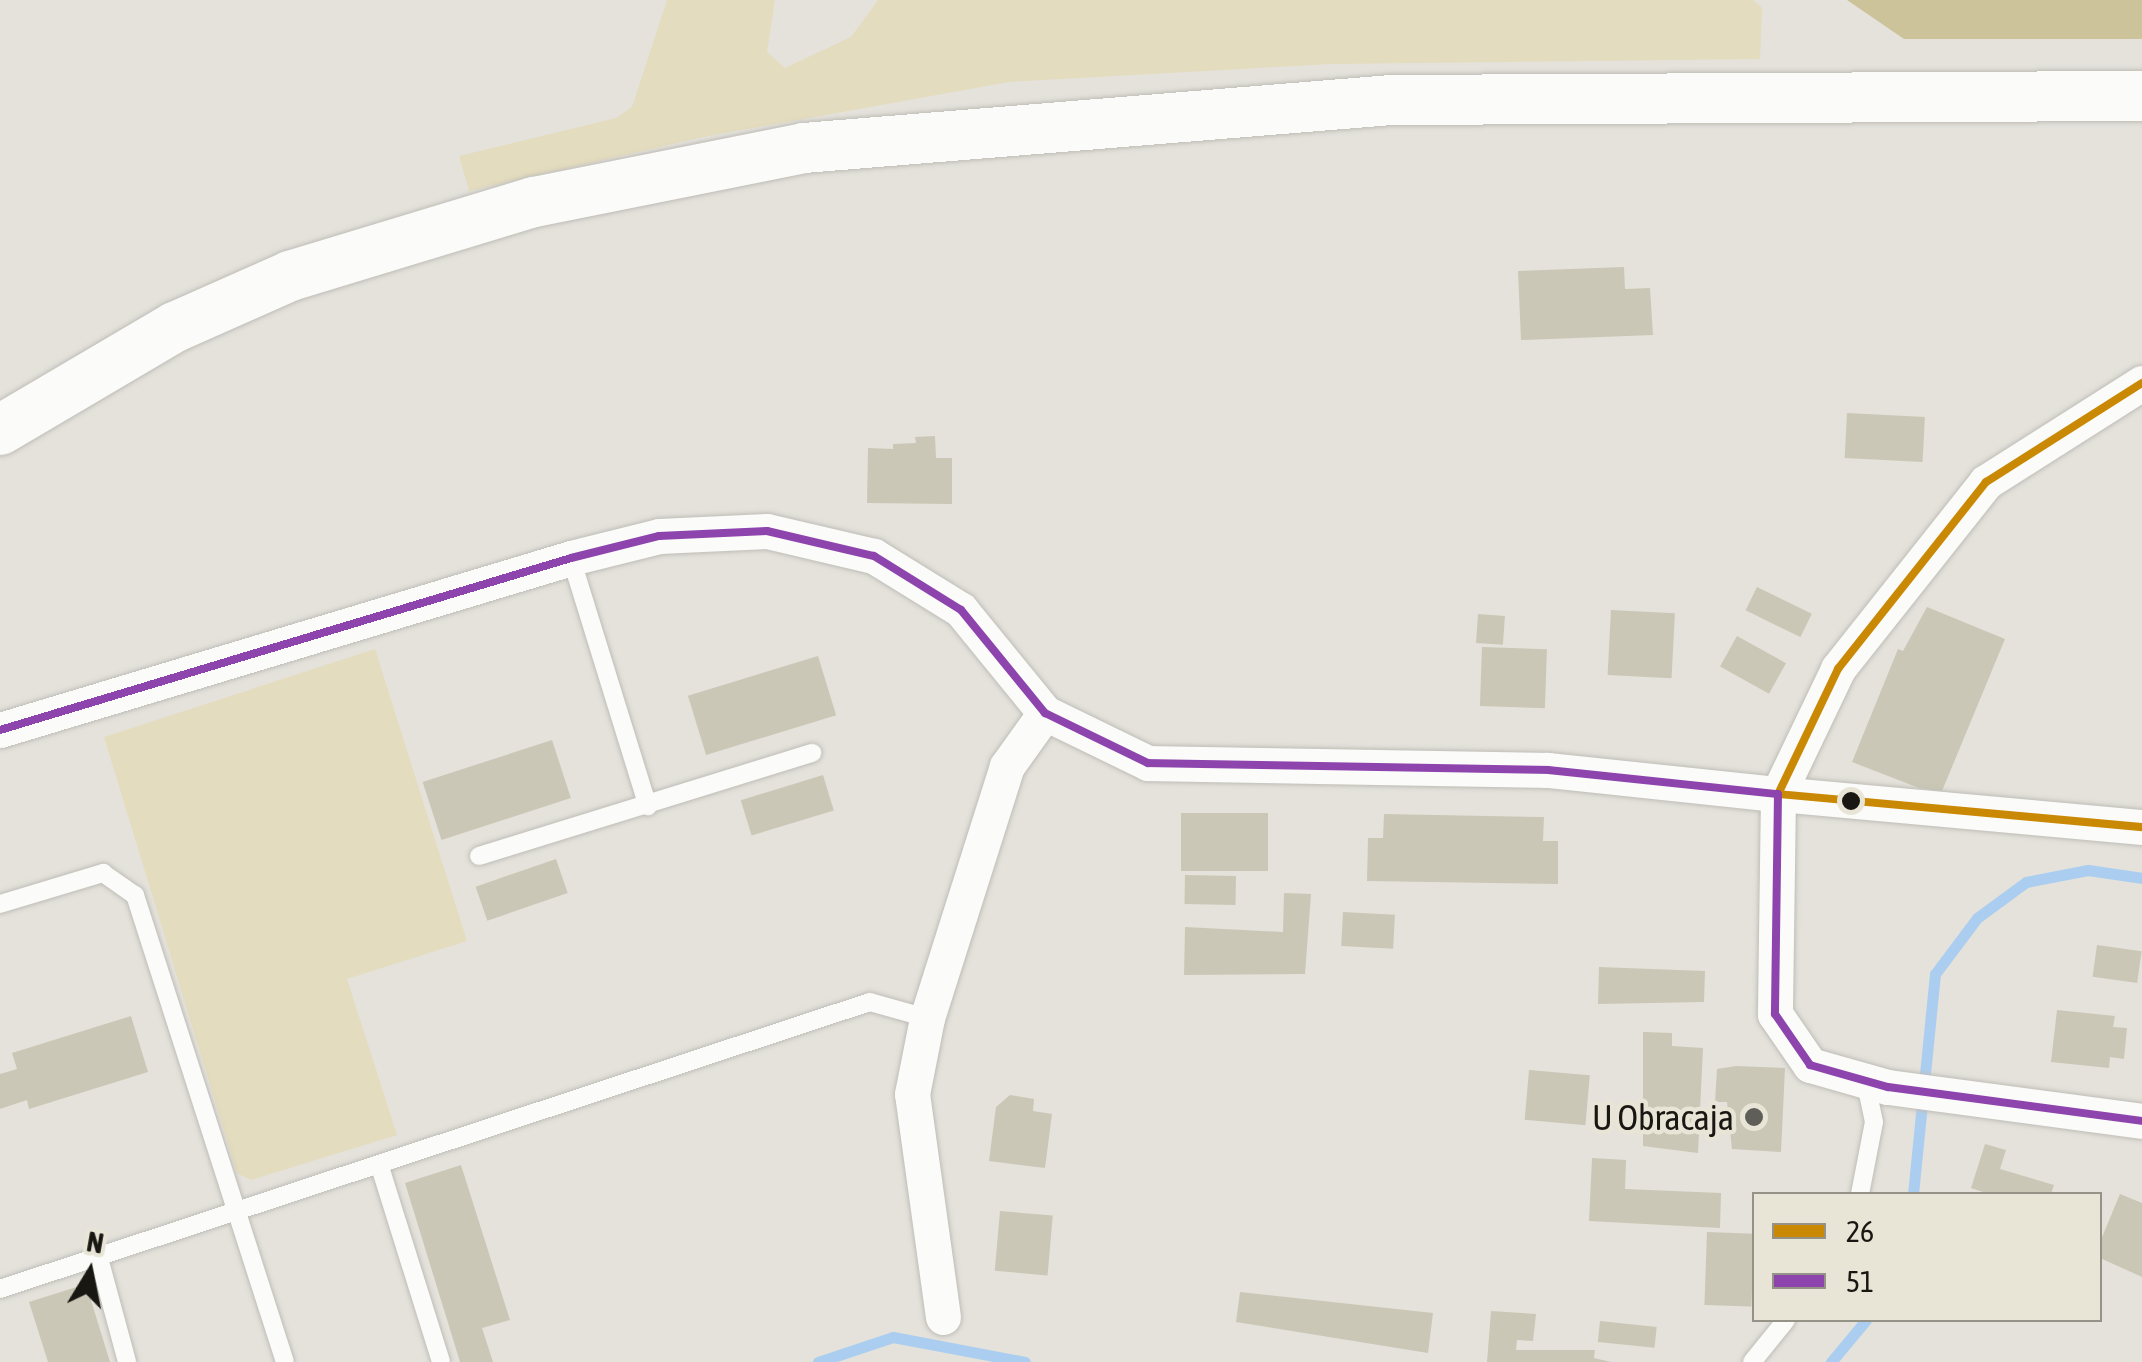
<!DOCTYPE html>
<style>
body{margin:0}
#map{position:relative;width:2142px;height:1362px;overflow:hidden;background:#e4e2db;font-family:"Asap Condensed",sans-serif}
div>[style]{position:absolute}
.green>*{inset:0;background:#e4dcbe}
.forest>*{inset:0;background:#cdc39b}
.stream>*{height:11px;margin:-5.5px;padding:0 5.5px;transform-origin:5.5px;border-radius:5.5px;background:#abcef0}
.building>*{inset:0;background:#cbc7b6;transform-origin:0 0}
.roads{filter:drop-shadow(0 0 2px #bfbdb7) drop-shadow(0 0 2px #bfbdb7)}
.lane>*{height:18px;margin:-9px;padding:0 9px;transform-origin:9px;border-radius:9px;background:#fbfbfa}
.street>*{height:35px;margin:-17.5px;padding:0 17.5px;transform-origin:17.5px;border-radius:17.5px;background:#fbfbfa}
.secondary>*{height:50px;margin:-25px;padding:0 25px;transform-origin:25px;border-radius:25px;background:#fbfbfa}
.bus-1>*{height:8px;margin:-4px;padding:0 4px;transform-origin:4px;border-radius:4px;background:#ca8904}
.bus-2>*{height:8px;margin:-4px;padding:0 4px;transform-origin:4px;border-radius:4px;background:#8e44ad}
.dots>*{width:28px;height:28px;translate:-50% -50%;box-sizing:border-box;border:5px solid #e8e5d7;border-radius:50%}
span{translate:-50% -50%;white-space:nowrap;text-align:center;line-height:1.15;-webkit-text-stroke:9px #e8e5d7;paint-order:stroke}
.poi-label{font-size:35px;color:#181712}
.right{translate:-100% -50%;text-align:right}
.legend{position:absolute;left:1752px;top:1192px;width:350px;height:130px;box-sizing:border-box;background:#e8e5d7;border:2px solid #959388;margin:0;padding:12px 18px;list-style:none;font-size:30px;color:#181712}
.legend li{display:flex;align-items:center;gap:20px;height:50px}
.legend b{width:50px;border:2px solid #959388}
.north{position:absolute;left:40px;top:1222px;width:100px;height:100px;-webkit-text-stroke:8px #e8e5d7;paint-order:stroke;rotate:10deg;font-size:28px;font-weight:700;line-height:40px;text-align:center;color:#181712}
.north::after{content:'';display:block;margin:auto;width:35px;height:45px;background:#181712;clip-path:polygon(50% 0,100% 100%,50% 72%,0 100%)}
</style>
<div id="map">
<div class="green">
<i style="clip-path:polygon(667px 0,775px 0,767px 52px,785px 68px,851px 37px,878px 0,1753px 0,1762px 8px,1760px 59px,1330px 64px,1009px 82px,703px 137px,469px 191px,459px 156px,616px 118px,632px 107px)"></i>
<i style="clip-path:polygon(375px 649px,467px 941px,347px 979px,397px 1135px,251px 1180px,237px 1173px,104px 737px)"></i>
</div>
<div class="forest">
<i style="clip-path:polygon(1847px 0,2142px 0,2142px 39px,1904px 39px)"></i>
</div>
<div class="stream">
<i style="left:1913px;top:1194px;width:221px;rotate:-84.3deg"></i>
<i style="left:1935px;top:974px;width:70px;rotate:-53.1deg"></i>
<i style="left:1977px;top:918px;width:61px;rotate:-36.3deg"></i>
<i style="left:2026px;top:882px;width:63px;rotate:-11deg"></i>
<i style="left:2088px;top:870px;width:55px;rotate:8.4deg"></i>
<i style="left:818px;top:1362px;width:79px;rotate:-18.4deg"></i>
<i style="left:893px;top:1337px;width:134px;rotate:10.7deg"></i>
<i style="left:1831px;top:1362px;width:55px;rotate:-50.2deg"></i>
</div>
<div class="building">
<i style="clip-path:polygon(1624px 267px,1625px 289px,1650px 288px,1653px 335px,1521px 340px,1518px 271px)"></i>
<i style="left:1847px;top:413px;width:78px;height:45px;rotate:3deg"></i>
<i style="clip-path:polygon(935px 436px,936px 458px,952px 458px,952px 504px,867px 503px,868px 448px,893px 449px,893px 444px,916px 443px,915px 437px)"></i>
<i style="left:1757px;top:587px;width:61px;height:26px;rotate:26deg"></i>
<i style="clip-path:polygon(1927px 607px,2005px 639px,1942px 791px,1919px 788px,1852px 762px,1898px 649px,1903px 651px)"></i>
<i style="left:1611px;top:610px;width:64px;height:65px;rotate:3deg"></i>
<i style="left:1478px;top:614px;width:27px;height:29px;rotate:4deg"></i>
<i style="left:1737px;top:636px;width:56px;height:35px;rotate:29deg"></i>
<i style="left:1482px;top:647px;width:65px;height:59px;rotate:2deg"></i>
<i style="left:818px;top:656px;width:62px;height:136px;rotate:73deg"></i>
<i style="left:552px;top:740px;width:61px;height:136px;rotate:72deg"></i>
<i style="left:823px;top:775px;width:37px;height:86px;rotate:73deg"></i>
<i style="left:1181px;top:813px;width:87px;height:58px"></i>
<i style="clip-path:polygon(1384px 814px,1544px 817px,1543px 841px,1558px 841px,1558px 884px,1367px 881px,1368px 838px,1383px 838px)"></i>
<i style="left:556px;top:859px;width:36px;height:85px;rotate:71deg"></i>
<i style="left:1185px;top:875px;width:51px;height:29px;rotate:1deg"></i>
<i style="clip-path:polygon(1284px 893px,1311px 894px,1305px 974px,1184px 975px,1185px 927px,1283px 932px)"></i>
<i style="left:1343px;top:912px;width:52px;height:34px;rotate:3deg"></i>
<i style="left:2097px;top:945px;width:45px;height:32px;rotate:8deg"></i>
<i style="clip-path:polygon(1599px 967px,1705px 971px,1704px 1002px,1598px 1004px)"></i>
<i style="clip-path:polygon(2057px 1010px,2115px 1016px,2113px 1027px,2127px 1028px,2124px 1059px,2110px 1057px,2109px 1068px,2051px 1062px)"></i>
<i style="clip-path:polygon(131px 1016px,148px 1072px,29px 1109px,27px 1100px,0 1109px,0 1074px,17px 1069px,12px 1053px)"></i>
<i style="clip-path:polygon(1643px 1032px,1672px 1033px,1672px 1046px,1703px 1048px,1698px 1153px,1643px 1146px)"></i>
<i style="clip-path:polygon(1736px 1066px,1785px 1068px,1781px 1152px,1732px 1149px,1727px 1102px,1715px 1102px,1717px 1069px)"></i>
<i style="left:1529px;top:1070px;width:61px;height:50px;rotate:5deg"></i>
<i style="clip-path:polygon(1010px 1095px,1034px 1099px,1033px 1111px,1052px 1114px,1045px 1168px,989px 1161px,996px 1107px)"></i>
<i style="clip-path:polygon(1985px 1144px,2006px 1150px,2000px 1169px,2054px 1185px,2051px 1194px,1989px 1194px,1971px 1188px)"></i>
<i style="clip-path:polygon(1592px 1158px,1626px 1160px,1625px 1189px,1721px 1193px,1720px 1228px,1589px 1221px)"></i>
<i style="clip-path:polygon(461px 1165px,510px 1320px,482px 1328px,493px 1362px,460px 1362px,405px 1183px)"></i>
<i style="clip-path:polygon(2120px 1194px,2142px 1203px,2142px 1277px,2100px 1258px,2100px 1242px)"></i>
<i style="left:1000px;top:1211px;width:53px;height:60px;rotate:5deg"></i>
<i style="left:1707px;top:1232px;width:47px;height:73px;rotate:2deg"></i>
<i style="clip-path:polygon(86px 1284px,110px 1362px,48px 1362px,29px 1302px)"></i>
<i style="clip-path:polygon(1240px 1292px,1433px 1313px,1428px 1353px,1236px 1322px)"></i>
<i style="clip-path:polygon(1491px 1311px,1536px 1314px,1533px 1341px,1517px 1340px,1516px 1350px,1595px 1350px,1594px 1358px,1611px 1362px,1487px 1362px)"></i>
<i style="left:1600px;top:1321px;width:57px;height:21px;rotate:6deg"></i>
</div>
<div class="roads">
<div class="lane">
<i style="left:571px;top:558px;width:260px;rotate:72.8deg"></i>
<i style="left:479px;top:856px;width:349px;rotate:-17.2deg"></i>
<i style="left:0;top:904px;width:108px;rotate:-16.8deg"></i>
<i style="left:103px;top:873px;width:39px;rotate:35deg"></i>
<i style="left:135px;top:895px;width:490px;rotate:72.2deg"></i>
<i style="left:380px;top:1167px;width:204px;rotate:72.6deg"></i>
<i style="left:1860px;top:1194px;width:73px;rotate:-79deg"></i>
<i style="left:1874px;top:1122px;width:40px;rotate:-102deg"></i>
<i style="left:99px;top:1258px;width:108px;rotate:74.9deg"></i>
<i style="left:0;top:1289px;width:916px;rotate:-18.26deg"></i>
<i style="left:870px;top:1002px;width:59px;rotate:15.7deg"></i>
<i style="left:1752px;top:1362px;width:54px;rotate:-51deg"></i>
</div>
<div class="street">
<i style="left:2142px;top:383px;width:185px;rotate:147.6deg"></i>
<i style="left:1986px;top:482px;width:238px;rotate:128.4deg"></i>
<i style="left:1838px;top:669px;width:139px;rotate:115.6deg"></i>
<i style="left:1778px;top:794px;width:365px;rotate:5.2deg"></i>
<i style="left:0;top:730px;width:596px;rotate:-16.76deg"></i>
<i style="left:571px;top:558px;width:91px;rotate:-14deg"></i>
<i style="left:659px;top:536px;width:108px;rotate:-2.7deg"></i>
<i style="left:767px;top:531px;width:110px;rotate:13.2deg"></i>
<i style="left:874px;top:556px;width:102px;rotate:31.8deg"></i>
<i style="left:961px;top:610px;width:133px;rotate:50.8deg"></i>
<i style="left:1045px;top:713px;width:114px;rotate:25.9deg"></i>
<i style="left:1148px;top:763px;width:400px;rotate:1deg"></i>
<i style="left:1548px;top:770px;width:231px;rotate:6deg"></i>
<i style="left:1778px;top:794px;width:220px;rotate:90.8deg"></i>
<i style="left:1775px;top:1014px;width:62px;rotate:55.5deg"></i>
<i style="left:1810px;top:1065px;width:81px;rotate:15.8deg"></i>
<i style="left:1888px;top:1087px;width:256px;rotate:7.6deg"></i>
<i style="left:943px;top:1317px;width:225px;rotate:-97.9deg"></i>
<i style="left:912px;top:1094px;width:77px;rotate:-78.8deg"></i>
<i style="left:927px;top:1018px;width:264px;rotate:-72.4deg"></i>
<i style="left:1007px;top:766px;width:65px;rotate:-54.4deg"></i>
</div>
<div class="secondary">
<i style="left:0;top:430px;width:203px;rotate:-30.5deg"></i>
<i style="left:175px;top:327px;width:126px;rotate:-23.9deg"></i>
<i style="left:290px;top:276px;width:255px;rotate:-16.9deg"></i>
<i style="left:534px;top:202px;width:275px;rotate:-11.3deg"></i>
<i style="left:804px;top:148px;width:590px;rotate:-4.67deg"></i>
<i style="left:1392px;top:100px;width:750px;rotate:-0.31deg"></i>
</div>
</div>
<div class="bus-1">
<i style="left:2142px;top:383px;width:185px;rotate:147.6deg"></i>
<i style="left:1986px;top:482px;width:238px;rotate:128.4deg"></i>
<i style="left:1838px;top:669px;width:139px;rotate:115.6deg"></i>
<i style="left:1778px;top:794px;width:365px;rotate:5.2deg"></i>
</div>
<div class="bus-2">
<i style="left:0;top:730px;width:596px;rotate:-16.76deg"></i>
<i style="left:571px;top:558px;width:91px;rotate:-14deg"></i>
<i style="left:659px;top:536px;width:108px;rotate:-2.7deg"></i>
<i style="left:767px;top:531px;width:110px;rotate:13.2deg"></i>
<i style="left:874px;top:556px;width:102px;rotate:31.8deg"></i>
<i style="left:961px;top:610px;width:133px;rotate:50.8deg"></i>
<i style="left:1045px;top:713px;width:114px;rotate:25.9deg"></i>
<i style="left:1148px;top:763px;width:400px;rotate:1deg"></i>
<i style="left:1548px;top:770px;width:231px;rotate:6deg"></i>
<i style="left:1778px;top:794px;width:220px;rotate:90.8deg"></i>
<i style="left:1775px;top:1014px;width:62px;rotate:55.5deg"></i>
<i style="left:1810px;top:1065px;width:81px;rotate:15.8deg"></i>
<i style="left:1888px;top:1087px;width:256px;rotate:7.6deg"></i>
</div>
<div class="dots">
<i style="left:1851px;top:801px;background:#181712"></i>
<i style="left:1754px;top:1117px;background:#5f5e58"></i>
</div>
<div class="poi-label">
<span class="right" style="left:1734px;top:1117px">U Obracaja</span>
</div>
<ul class="legend">
<li><b style="height:12px;background:#ca8904"></b>26</li>
<li><b style="height:12px;background:#8e44ad"></b>51</li>
</ul>
<div class="north">N</div>
</div>
